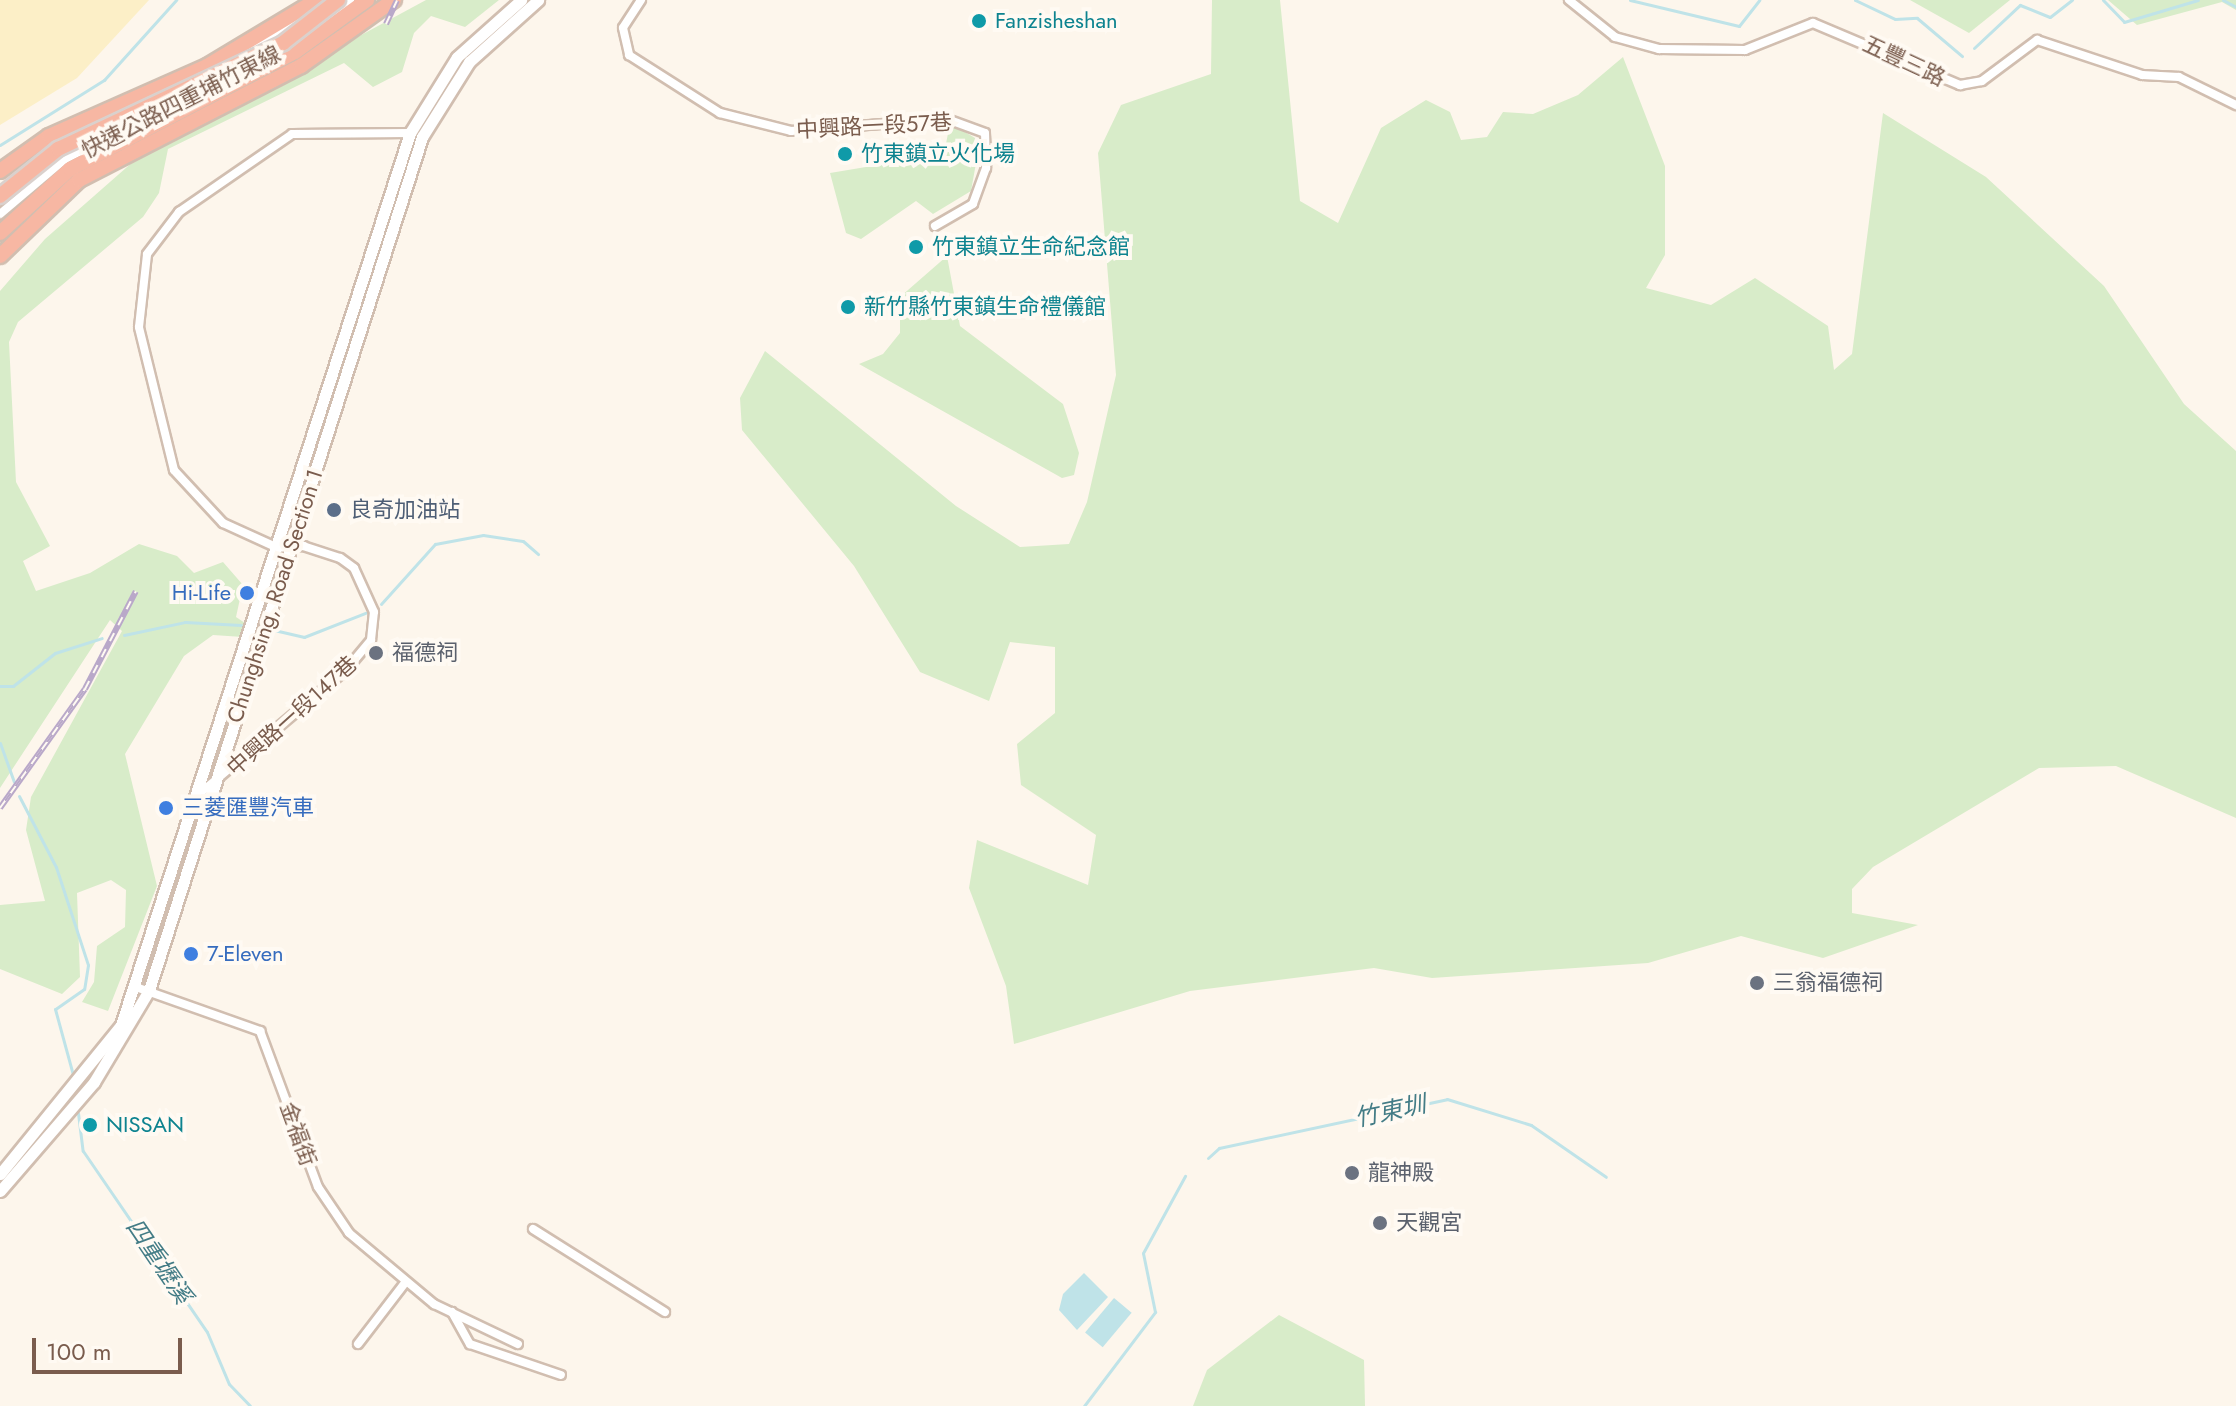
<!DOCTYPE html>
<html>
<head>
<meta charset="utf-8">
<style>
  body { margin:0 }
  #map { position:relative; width:2236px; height:1406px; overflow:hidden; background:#fdf6ec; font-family:Jost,"Noto Sans TC",sans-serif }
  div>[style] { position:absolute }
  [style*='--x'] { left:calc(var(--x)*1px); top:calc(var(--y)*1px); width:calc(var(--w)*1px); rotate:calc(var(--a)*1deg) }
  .green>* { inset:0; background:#d8ecc9 }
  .sand>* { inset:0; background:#fcefc7 }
  .water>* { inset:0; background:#bfe3e8; transform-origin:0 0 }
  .stream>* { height:3px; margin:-1.5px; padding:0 1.5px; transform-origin:1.5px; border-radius:1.5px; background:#bfe3e8 }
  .roads { filter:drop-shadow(2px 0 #d1beb0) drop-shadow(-2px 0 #d1beb0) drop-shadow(0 2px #d1beb0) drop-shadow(0 -2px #d1beb0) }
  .street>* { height:8px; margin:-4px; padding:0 4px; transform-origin:4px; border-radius:4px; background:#fff }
  .secondary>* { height:11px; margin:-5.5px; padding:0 5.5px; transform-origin:5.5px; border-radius:5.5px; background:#fff }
  .highway>* { height:14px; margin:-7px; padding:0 7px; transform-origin:7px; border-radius:7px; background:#f7b7a3 }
  .rail>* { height:6px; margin-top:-3px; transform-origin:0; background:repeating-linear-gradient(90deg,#fffaf3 0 9px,#b9a8c9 0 18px); box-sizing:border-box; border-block:2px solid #b9a8c9 }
  .bridges { filter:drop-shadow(2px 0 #dad1cd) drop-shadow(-2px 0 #dad1cd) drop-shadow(0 2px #dad1cd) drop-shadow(0 -2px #dad1cd) }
  .highway-bridge>* { height:14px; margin:-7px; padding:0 7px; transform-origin:7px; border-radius:7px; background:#f7b7a3 }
  .dots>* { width:22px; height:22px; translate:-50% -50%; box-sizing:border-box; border:4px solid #fffaf3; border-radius:50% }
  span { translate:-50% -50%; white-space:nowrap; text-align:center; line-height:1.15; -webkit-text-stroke:8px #fffaf3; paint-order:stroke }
  .culture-label { font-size:22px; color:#0d838f }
  .left { translate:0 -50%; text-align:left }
  .street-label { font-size:22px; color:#7a5c4d }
  .service-label { font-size:22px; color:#4e5e75 }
  .shop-label { font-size:22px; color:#366cbe }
  .right { translate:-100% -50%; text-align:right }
  .worship-label { font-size:22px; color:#5b616d }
  .water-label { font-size:24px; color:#437c86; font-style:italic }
  .scale { position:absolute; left:32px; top:1338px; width:150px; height:36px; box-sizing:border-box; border:4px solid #7a5c4d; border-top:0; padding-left:10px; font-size:24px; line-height:28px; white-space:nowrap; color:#7a5c4d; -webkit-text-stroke:6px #fffaf3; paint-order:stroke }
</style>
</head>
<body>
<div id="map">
  <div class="green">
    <div style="clip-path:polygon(426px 0,499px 0,465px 27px,431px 16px,414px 33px,402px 72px,373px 87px,344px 63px,168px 149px,159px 193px,143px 217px,18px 322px,9px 342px,16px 482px,50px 546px,23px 561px,36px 591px,90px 573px,139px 544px,177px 556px,194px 573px,223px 562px,243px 585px,236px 617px,248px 625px,243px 637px,213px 635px,184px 656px,125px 754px,157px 886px,108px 1011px,82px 1002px,94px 982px,97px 946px,125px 927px,126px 890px,111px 880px,77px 893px,80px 977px,62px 994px,0 969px,0 905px,45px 901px,26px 830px,31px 797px,122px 631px,110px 620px,0 788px,0 291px,45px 239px,143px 153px)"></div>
    <div style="clip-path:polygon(1212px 0,1280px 0,1300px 201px,1338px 223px,1381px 128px,1426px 100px,1450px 112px,1461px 140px,1487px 137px,1503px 112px,1533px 114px,1578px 95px,1623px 57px,1665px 166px,1665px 255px,1646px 288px,1711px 305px,1755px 278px,1828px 326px,1834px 370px,1852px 354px,1883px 113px,1986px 177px,2104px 286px,2184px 404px,2236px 451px,2236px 818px,2116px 766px,2039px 768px,1873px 867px,1852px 889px,1852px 913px,1918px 925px,1823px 958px,1741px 936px,1648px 963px,1432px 978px,1374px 968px,1190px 991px,1014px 1044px,1006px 986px,969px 888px,977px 840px,1088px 885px,1096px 835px,1021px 785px,1017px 744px,1055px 713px,1055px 647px,1010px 642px,989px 701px,920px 672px,854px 566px,742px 430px,740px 398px,765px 351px,956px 506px,1020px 547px,1069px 544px,1087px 502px,1116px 375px,1098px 153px,1121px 105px,1211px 74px)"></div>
    <div style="clip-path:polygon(1910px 0,2010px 0,1969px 33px)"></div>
    <div style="clip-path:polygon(2108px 0,2236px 0,2236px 10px,2222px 2px,2137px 25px)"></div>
    <div style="clip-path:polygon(950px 123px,980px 141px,971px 191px,933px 214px,916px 201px,861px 239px,846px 233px,830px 173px,944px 154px)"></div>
    <div style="clip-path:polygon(947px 256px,960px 326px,1063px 404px,1079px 453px,1074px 475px,1062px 478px,859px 364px,883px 354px,900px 333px,900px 297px)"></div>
    <div style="clip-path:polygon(1279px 1315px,1364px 1360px,1365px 1406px,1193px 1406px,1207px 1370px)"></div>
  </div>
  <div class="sand">
    <div style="clip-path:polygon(0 0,149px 0,77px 78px,0 125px)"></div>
  </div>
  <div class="water">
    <div style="clip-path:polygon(1084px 1273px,1108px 1297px,1077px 1330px,1059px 1310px,1063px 1294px)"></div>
    <div style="left:1114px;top:1298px;width:23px;height:45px;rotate:40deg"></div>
  </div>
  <div class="stream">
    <div style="--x:1630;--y:0;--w:112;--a:13.4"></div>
    <div style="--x:1739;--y:26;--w:33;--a:-52"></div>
    <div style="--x:1855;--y:0;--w:44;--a:25.4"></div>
    <div style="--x:1895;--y:19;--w:22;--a:-3"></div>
    <div style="--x:1917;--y:18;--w:59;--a:40.2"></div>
    <div style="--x:2103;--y:0;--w:30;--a:46"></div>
    <div style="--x:2124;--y:22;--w:77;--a:-16.6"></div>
    <div style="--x:2223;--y:0;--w:15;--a:28"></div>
    <div style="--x:1974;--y:48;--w:63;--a:-43.1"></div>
    <div style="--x:2020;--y:5;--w:32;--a:22"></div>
    <div style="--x:2050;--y:17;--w:28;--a:-38"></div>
    <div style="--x:0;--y:145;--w:123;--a:-32"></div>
    <div style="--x:104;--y:80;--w:108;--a:-48"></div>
    <div style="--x:381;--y:604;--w:81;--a:-48"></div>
    <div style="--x:435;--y:544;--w:49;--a:-10.6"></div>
    <div style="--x:483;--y:535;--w:40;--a:8.5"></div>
    <div style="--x:523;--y:541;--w:20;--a:41"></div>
    <div style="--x:274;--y:630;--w:31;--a:13"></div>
    <div style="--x:304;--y:637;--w:66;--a:-21.5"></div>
    <div style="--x:124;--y:635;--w:62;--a:-12"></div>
    <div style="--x:185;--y:622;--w:56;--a:3.1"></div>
    <div style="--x:0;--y:686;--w:13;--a:0"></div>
    <div style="--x:13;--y:686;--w:53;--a:-38.2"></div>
    <div style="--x:55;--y:653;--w:49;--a:-17.7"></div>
    <div style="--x:0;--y:743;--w:41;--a:70.3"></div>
    <div style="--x:19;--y:796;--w:80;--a:62.5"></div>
    <div style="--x:56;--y:867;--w:103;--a:71.9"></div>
    <div style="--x:88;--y:965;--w:24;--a:99"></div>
    <div style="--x:84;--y:989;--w:35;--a:145"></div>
    <div style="--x:55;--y:1009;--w:68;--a:74.7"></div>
    <div style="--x:78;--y:1113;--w:38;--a:83"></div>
    <div style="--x:83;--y:1151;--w:219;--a:55.6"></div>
    <div style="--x:207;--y:1332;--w:56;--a:67.1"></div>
    <div style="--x:229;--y:1384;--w:30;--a:46"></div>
    <div style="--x:1208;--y:1158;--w:15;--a:-42"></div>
    <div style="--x:1219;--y:1148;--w:233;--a:-12.1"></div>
    <div style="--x:1447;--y:1099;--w:88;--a:17.2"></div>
    <div style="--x:1531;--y:1125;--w:91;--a:34.7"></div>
    <div style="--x:1084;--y:1406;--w:118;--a:-52.9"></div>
    <div style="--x:1155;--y:1312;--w:60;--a:-101.5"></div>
    <div style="--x:1143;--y:1253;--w:88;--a:-61.4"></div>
  </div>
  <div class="roads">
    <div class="street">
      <div style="--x:641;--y:0;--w:33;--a:123"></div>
      <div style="--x:623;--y:28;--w:28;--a:77"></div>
      <div style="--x:629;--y:55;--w:108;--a:32.5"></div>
      <div style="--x:720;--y:113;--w:73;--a:14.2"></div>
      <div style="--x:791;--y:131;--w:156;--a:-4.4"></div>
      <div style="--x:947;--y:119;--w:40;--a:20.2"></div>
      <div style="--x:985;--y:133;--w:35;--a:88"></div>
      <div style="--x:986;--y:168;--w:38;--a:110"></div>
      <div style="--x:973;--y:204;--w:44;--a:149.9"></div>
      <div style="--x:1569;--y:0;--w:59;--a:38.8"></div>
      <div style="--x:1615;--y:37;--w:46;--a:15.3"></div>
      <div style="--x:1659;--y:49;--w:86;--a:0.7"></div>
      <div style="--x:1745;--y:50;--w:73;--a:-21.7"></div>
      <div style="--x:1813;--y:23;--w:160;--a:22.9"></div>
      <div style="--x:1960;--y:85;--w:22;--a:-10"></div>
      <div style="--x:1982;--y:81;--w:69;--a:-36.7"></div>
      <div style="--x:2037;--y:40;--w:111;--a:18.4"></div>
      <div style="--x:2142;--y:75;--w:37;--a:3"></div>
      <div style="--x:2179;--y:77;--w:64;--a:26.2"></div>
      <div style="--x:290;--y:45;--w:75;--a:-36.9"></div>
      <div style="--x:243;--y:55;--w:100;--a:-33.5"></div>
      <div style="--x:0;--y:214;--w:85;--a:-40.2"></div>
      <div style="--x:65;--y:159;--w:223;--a:-26.7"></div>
      <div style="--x:198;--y:795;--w:194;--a:-40.2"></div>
      <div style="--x:346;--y:670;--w:39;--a:-50"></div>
      <div style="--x:371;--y:640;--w:28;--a:-84"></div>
      <div style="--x:374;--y:612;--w:48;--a:-114.4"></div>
      <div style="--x:354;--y:568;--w:17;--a:-144"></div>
      <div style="--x:340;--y:558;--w:38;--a:-162"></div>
      <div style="--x:304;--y:546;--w:26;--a:176"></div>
      <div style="--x:278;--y:548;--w:60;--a:-155.6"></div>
      <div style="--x:223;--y:523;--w:72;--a:-132.8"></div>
      <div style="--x:174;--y:470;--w:147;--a:-103.8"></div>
      <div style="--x:139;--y:327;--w:73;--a:-83.7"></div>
      <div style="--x:147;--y:254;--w:53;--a:-52.7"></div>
      <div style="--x:179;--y:212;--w:137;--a:-34.6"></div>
      <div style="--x:292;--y:134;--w:118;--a:-0.5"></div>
      <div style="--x:136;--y:987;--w:132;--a:19.5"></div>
      <div style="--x:260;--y:1031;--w:166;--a:69.6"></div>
      <div style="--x:318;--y:1187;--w:55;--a:56"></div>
      <div style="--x:349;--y:1233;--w:111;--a:39.9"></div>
      <div style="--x:434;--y:1304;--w:93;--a:25.5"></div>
      <div style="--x:533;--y:1229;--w:156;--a:32.2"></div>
      <div style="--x:452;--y:1312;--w:37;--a:61"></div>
      <div style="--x:470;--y:1344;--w:96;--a:18.8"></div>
      <div style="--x:358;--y:1344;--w:76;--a:-52.5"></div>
    </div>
    <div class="secondary">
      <div style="--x:0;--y:1174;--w:192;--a:-50.9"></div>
      <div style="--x:121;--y:1025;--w:938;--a:-72.05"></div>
      <div style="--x:410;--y:133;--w:89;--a:-58.3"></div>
      <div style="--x:457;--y:57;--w:86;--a:-41.7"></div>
      <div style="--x:0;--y:1191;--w:144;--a:-49.2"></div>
      <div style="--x:94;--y:1082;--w:107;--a:-59.1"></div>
      <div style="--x:149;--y:990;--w:896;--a:-72.25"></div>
      <div style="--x:422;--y:137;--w:89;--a:-57.9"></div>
      <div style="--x:469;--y:62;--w:93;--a:-41.9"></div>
    </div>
    <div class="highway">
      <div style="--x:0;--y:171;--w:60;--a:-35.5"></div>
      <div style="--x:49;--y:136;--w:173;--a:-23.9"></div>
      <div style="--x:207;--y:66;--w:128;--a:-31"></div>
      <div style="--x:0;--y:233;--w:95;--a:-42.4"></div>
      <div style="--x:70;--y:169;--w:254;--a:-27.5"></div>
      <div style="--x:295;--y:52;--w:89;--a:-35.8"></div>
      <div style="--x:0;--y:256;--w:110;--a:-43.9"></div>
      <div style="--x:79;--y:180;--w:250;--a:-27.2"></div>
      <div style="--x:301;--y:66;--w:114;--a:-35.4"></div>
    </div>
  </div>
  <div class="rail">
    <div style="--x:386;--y:24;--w:26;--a:-65"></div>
    <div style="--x:0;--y:808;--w:146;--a:-54.5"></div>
    <div style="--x:85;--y:689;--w:110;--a:-62.5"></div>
  </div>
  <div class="bridges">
    <div class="highway-bridge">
      <div style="--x:0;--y:196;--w:75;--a:-39"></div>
      <div style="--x:58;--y:149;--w:249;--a:-25.2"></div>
      <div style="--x:283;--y:43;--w:70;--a:-38"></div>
    </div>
  </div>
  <div class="dots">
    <div style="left:979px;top:21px;background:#0f9aa8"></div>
    <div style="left:845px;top:154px;background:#0f9aa8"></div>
    <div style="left:916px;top:247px;background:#0f9aa8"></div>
    <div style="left:848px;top:307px;background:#0f9aa8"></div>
    <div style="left:334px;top:510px;background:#5c6f8a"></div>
    <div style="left:247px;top:593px;background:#3f7fe0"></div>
    <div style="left:376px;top:653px;background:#6b7280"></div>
    <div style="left:166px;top:808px;background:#3f7fe0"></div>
    <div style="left:191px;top:954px;background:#3f7fe0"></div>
    <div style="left:1757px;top:983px;background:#6b7280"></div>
    <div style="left:90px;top:1125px;background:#0f9aa8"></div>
    <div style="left:1352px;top:1173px;background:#6b7280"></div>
    <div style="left:1380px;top:1223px;background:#6b7280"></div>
  </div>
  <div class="culture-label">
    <span class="left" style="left:995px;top:21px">Fanzisheshan</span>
    <span class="left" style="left:861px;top:154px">竹東鎮立火化場</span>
    <span class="left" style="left:932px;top:247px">竹東鎮立生命紀念館</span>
    <span class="left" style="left:864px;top:307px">新竹縣竹東鎮生命禮儀館</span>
    <span class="left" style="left:106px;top:1125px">NISSAN</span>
  </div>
  <div class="street-label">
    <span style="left:1904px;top:61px;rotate:25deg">五豐三路</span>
    <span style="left:181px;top:102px;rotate:-27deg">快速公路四重埔竹東線</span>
    <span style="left:874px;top:126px;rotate:-3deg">中興路一段57巷</span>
    <span style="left:275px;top:596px;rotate:-72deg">Chunghsing, Road Section 1</span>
    <span style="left:292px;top:716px;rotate:-42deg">中興路一段147巷</span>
    <span style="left:298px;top:1134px;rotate:70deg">金福街</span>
  </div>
  <div class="service-label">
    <span class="left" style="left:350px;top:510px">良奇加油站</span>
  </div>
  <div class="shop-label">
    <span class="right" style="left:231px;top:593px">Hi-Life</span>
    <span class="left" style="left:182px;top:808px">三菱匯豐汽車</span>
    <span class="left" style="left:207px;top:954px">7-Eleven</span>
  </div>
  <div class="worship-label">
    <span class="left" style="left:392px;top:653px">福德祠</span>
    <span class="left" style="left:1773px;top:983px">三翁福德祠</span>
    <span class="left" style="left:1368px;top:1173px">龍神殿</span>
    <span class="left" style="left:1396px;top:1223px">天觀宮</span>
  </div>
  <div class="water-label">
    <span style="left:1390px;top:1111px;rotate:-12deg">竹東圳</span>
    <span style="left:159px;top:1261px;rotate:56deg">四重壢溪</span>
  </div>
  <div class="scale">100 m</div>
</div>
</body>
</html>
